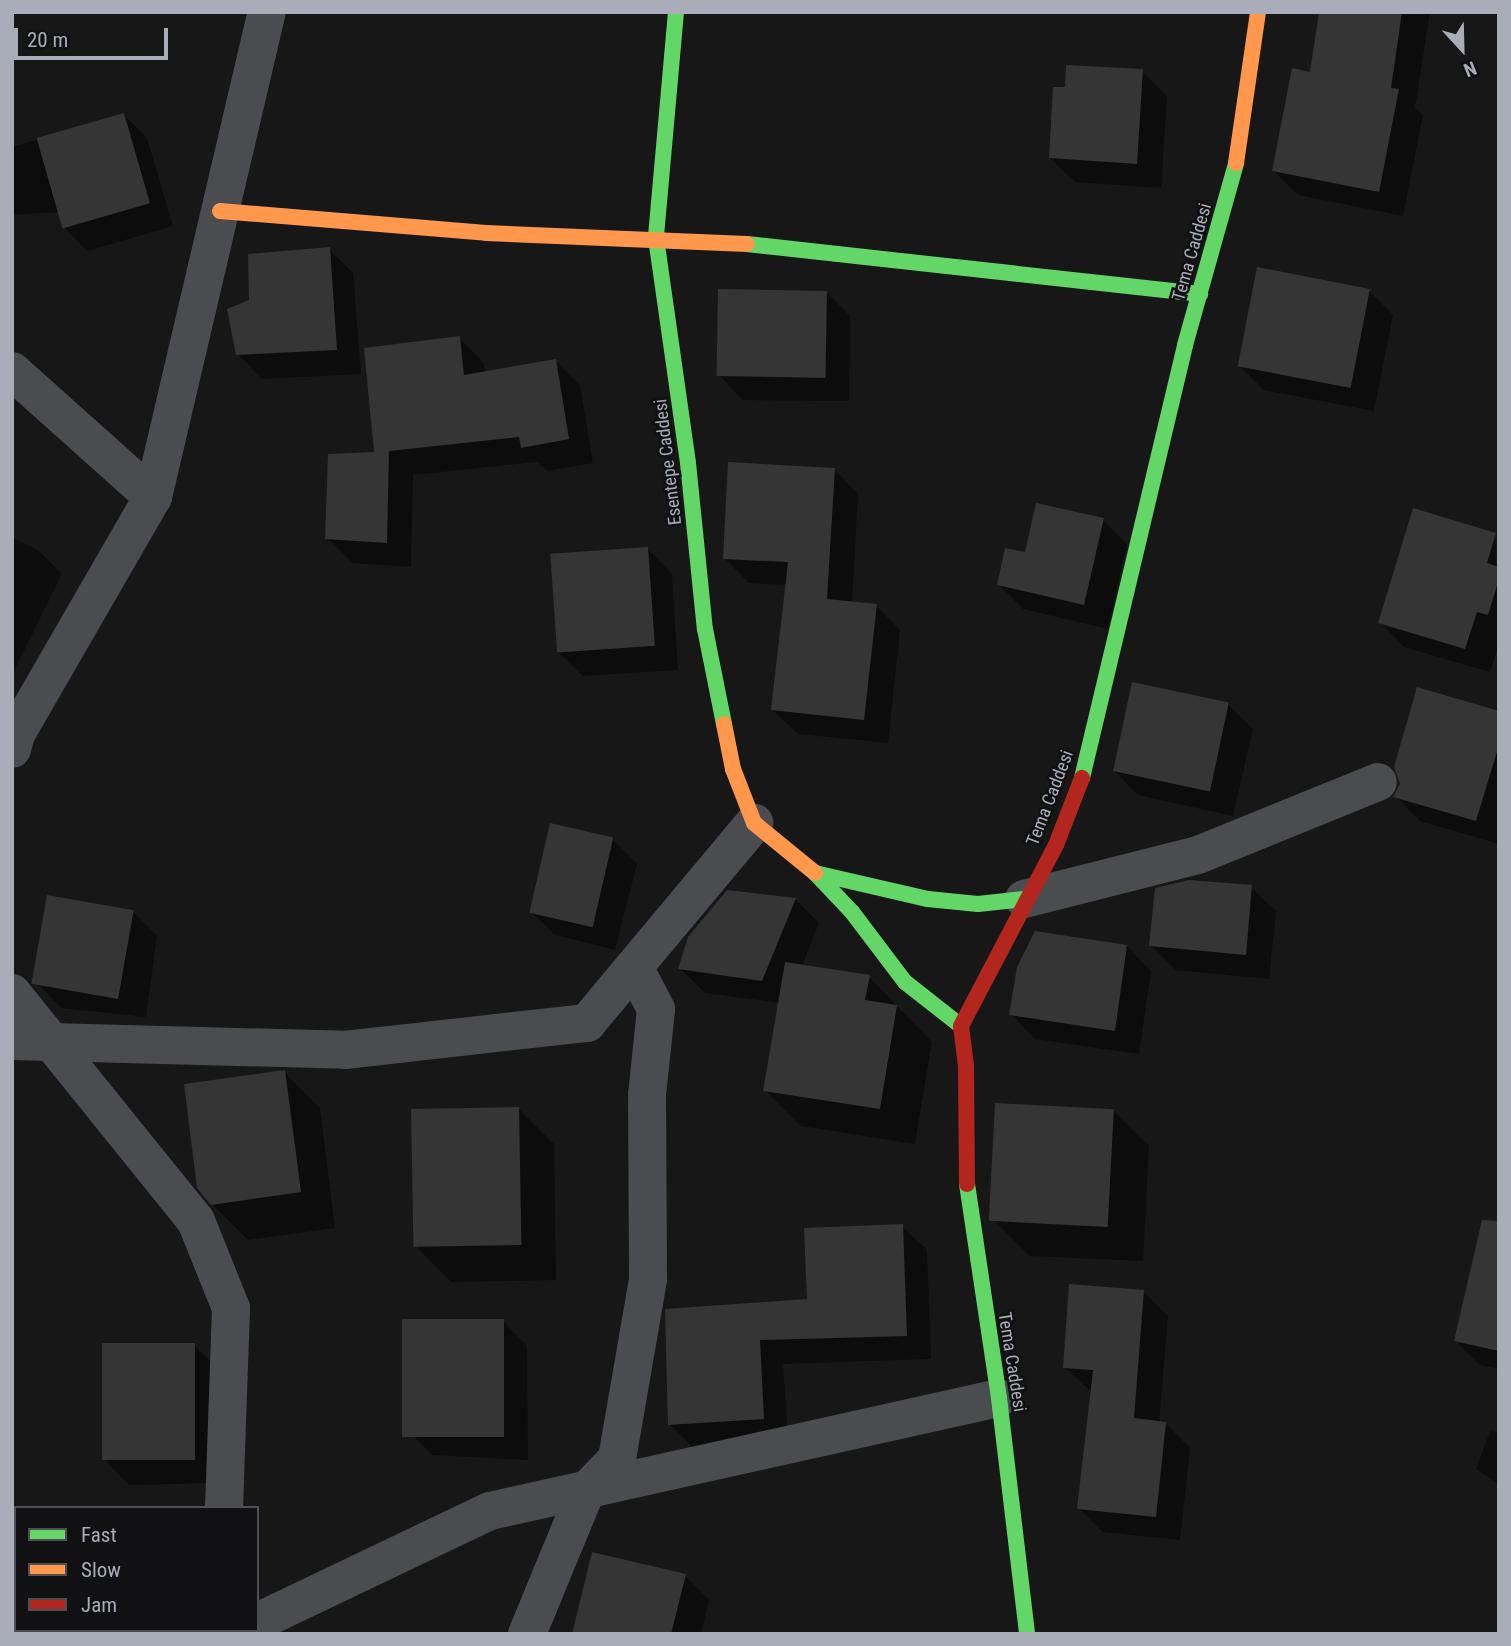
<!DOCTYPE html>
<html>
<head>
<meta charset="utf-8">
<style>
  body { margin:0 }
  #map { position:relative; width:1511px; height:1646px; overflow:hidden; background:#171717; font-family:"Roboto Condensed",sans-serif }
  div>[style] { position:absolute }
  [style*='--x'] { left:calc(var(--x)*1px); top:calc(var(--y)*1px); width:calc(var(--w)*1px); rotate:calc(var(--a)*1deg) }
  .shadow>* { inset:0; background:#0007 }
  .building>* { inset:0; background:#353536; transform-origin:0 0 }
  .street>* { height:38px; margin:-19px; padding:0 19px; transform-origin:19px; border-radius:19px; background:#4b4c50 }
  .fast>* { height:16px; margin:-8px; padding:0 8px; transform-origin:8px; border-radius:8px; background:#63d668 }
  .slow>* { height:16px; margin:-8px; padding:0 8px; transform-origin:8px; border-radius:8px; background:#ff974d }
  .jam>* { height:16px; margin:-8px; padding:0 8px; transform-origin:8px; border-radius:8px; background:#b3261e }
  span { translate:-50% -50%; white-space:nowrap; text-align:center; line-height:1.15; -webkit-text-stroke:5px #111113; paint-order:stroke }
  .street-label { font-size:18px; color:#a8adb8 }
  .frame { position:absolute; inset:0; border:14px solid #a8adb8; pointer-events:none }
  .legend { position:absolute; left:14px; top:1506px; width:245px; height:126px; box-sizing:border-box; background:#111113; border:2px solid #4d4f55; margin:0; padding:9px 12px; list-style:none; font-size:21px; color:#a8adb8 }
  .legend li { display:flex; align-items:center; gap:14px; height:35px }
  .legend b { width:35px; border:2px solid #4d4f55 }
  .north { position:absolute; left:1427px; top:14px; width:70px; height:70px; -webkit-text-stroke:5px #111113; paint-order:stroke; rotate:158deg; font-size:19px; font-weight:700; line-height:28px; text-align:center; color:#a8adb8 }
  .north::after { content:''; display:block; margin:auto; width:24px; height:32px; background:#a8adb8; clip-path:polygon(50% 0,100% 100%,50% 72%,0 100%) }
  .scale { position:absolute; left:14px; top:28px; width:154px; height:32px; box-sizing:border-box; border:4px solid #a8adb8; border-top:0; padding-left:9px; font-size:21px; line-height:24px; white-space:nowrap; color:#a8adb8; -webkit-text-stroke:5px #111113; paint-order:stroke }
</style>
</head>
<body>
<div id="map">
  <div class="shadow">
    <div style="clip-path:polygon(1321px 12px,1430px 12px,1415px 108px,1423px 115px,1403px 216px,1298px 195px,1274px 171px,1312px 74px)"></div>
    <div style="clip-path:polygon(1142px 71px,1167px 96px,1161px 188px,1075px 182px,1050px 158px,1066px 89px)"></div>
    <div style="clip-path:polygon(124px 115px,147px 138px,173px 226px,87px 251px,64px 227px,59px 212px,12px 215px,12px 147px)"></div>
    <div style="clip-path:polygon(329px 249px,353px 273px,361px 374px,262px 379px,238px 354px,251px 301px)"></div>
    <div style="clip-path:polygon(1369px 291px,1393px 315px,1374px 411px,1264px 390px,1240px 366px)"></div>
    <div style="clip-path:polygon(826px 292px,850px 316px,849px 401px,743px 400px,719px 375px)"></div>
    <div style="clip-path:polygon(459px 338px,484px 363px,485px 373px,556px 361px,580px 385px,593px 463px,547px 471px,537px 462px,413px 475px,411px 567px,352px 563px,327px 538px,376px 453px)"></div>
    <div style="clip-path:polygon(834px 469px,858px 494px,852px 603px,876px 606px,900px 630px,888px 743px,798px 734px,773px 710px,787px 585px,749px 583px,724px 558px)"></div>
    <div style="clip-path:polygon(1103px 520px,1127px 544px,1108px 629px,1023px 609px,999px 585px,1026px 554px)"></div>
    <div style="clip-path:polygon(1495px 535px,1499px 644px,1490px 672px,1404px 647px,1380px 622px)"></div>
    <div style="clip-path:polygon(12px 537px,38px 550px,62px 574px,12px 675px)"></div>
    <div style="clip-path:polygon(648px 549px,672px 574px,678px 670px,583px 676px,558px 652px)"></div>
    <div style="clip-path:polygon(1228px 705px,1253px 729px,1233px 816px,1138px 795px,1114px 770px)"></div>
    <div style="clip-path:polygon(1499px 713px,1499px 844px,1420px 821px,1396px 797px,1402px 784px)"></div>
    <div style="clip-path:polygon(612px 839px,637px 864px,615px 950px,555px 935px,530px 911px)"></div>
    <div style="clip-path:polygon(1251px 887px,1276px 911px,1269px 979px,1175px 970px,1151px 946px)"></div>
    <div style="clip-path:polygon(795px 899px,819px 923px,802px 966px,869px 977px,932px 1042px,915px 1144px,801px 1126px,765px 1090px,780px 1003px,705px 993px,680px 968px)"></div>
    <div style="clip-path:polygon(133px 912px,157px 936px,146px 1017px,61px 1008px,37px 983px)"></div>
    <div style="clip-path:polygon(1127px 946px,1151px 971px,1139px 1054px,1035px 1039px,1011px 1014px)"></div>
    <div style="clip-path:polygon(284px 1072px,320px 1108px,335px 1228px,248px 1240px,212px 1204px)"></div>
    <div style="clip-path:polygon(519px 1109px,554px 1144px,556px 1280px,451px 1282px,416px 1246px)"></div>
    <div style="clip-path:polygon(1113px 1110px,1149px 1146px,1143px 1261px,1029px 1256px,994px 1220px)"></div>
    <div style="clip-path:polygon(902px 1226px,927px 1250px,931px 1359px,783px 1364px,788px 1443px,694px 1449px,670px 1424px,667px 1310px,809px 1301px)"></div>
    <div style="clip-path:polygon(1499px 1267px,1499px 1369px,1480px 1365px,1456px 1341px)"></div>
    <div style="clip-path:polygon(1143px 1291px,1168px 1316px,1159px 1423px,1165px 1423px,1190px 1448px,1180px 1540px,1103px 1532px,1079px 1508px,1092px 1392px,1064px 1367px)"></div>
    <div style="clip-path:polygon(503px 1321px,527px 1346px,528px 1460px,433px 1455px,408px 1431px)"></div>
    <div style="clip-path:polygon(194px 1345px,218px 1369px,219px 1483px,129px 1485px,105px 1460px)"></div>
    <div style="clip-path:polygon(1490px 1431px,1499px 1433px,1499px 1484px,1476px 1469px)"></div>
    <div style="clip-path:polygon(685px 1576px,709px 1600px,701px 1634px,573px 1634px)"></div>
  </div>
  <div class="building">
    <div style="clip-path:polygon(1319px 12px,1402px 12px,1391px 88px,1399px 89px,1379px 192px,1272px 171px,1292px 68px,1310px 72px)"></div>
    <div style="clip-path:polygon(1066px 65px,1143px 69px,1137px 164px,1049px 158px,1053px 87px,1065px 87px)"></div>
    <div style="left:124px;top:113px;width:94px;height:91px;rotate:74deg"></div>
    <div style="clip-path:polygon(330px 247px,337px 350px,236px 355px,227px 309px,249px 300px,248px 254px)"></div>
    <div style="left:1257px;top:267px;width:115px;height:101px;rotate:11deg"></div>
    <div style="left:718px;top:289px;width:109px;height:87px;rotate:1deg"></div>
    <div style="clip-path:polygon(460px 336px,464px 375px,556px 359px,569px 439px,521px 448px,519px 437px,389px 451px,387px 543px,325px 539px,328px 454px,374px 452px,364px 348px)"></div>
    <div style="clip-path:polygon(728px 462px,835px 468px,827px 599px,877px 604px,864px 720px,771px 710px,788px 562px,723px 559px)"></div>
    <div style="clip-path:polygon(1036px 503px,1104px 518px,1084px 605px,997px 585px,1005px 548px,1025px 552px)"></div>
    <div style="clip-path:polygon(1413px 508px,1496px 533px,1487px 563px,1499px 567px,1499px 579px,1488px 615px,1477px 612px,1465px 649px,1378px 623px)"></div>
    <div style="left:648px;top:547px;width:99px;height:98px;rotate:86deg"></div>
    <div style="left:1132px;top:682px;width:99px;height:91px;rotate:12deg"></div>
    <div style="clip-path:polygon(1417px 687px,1499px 711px,1499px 745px,1476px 821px,1393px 797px,1400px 784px,1394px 767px)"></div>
    <div style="left:550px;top:823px;width:65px;height:92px;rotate:13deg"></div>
    <div style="clip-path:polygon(1189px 880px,1252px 885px,1246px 955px,1149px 946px,1155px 888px)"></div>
    <div style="clip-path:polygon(727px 890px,796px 898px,762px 981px,678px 969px,688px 937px)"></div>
    <div style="left:47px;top:895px;width:88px;height:90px;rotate:10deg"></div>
    <div style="clip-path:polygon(1035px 931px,1127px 945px,1115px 1031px,1009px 1015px,1017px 967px)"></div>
    <div style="clip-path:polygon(785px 962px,870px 975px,865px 1000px,897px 1005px,880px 1109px,763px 1091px)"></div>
    <div style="clip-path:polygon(285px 1070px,301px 1192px,211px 1205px,197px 1188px,184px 1084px)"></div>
    <div style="left:995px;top:1103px;width:119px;height:118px;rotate:3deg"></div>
    <div style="left:519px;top:1107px;width:138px;height:108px;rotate:89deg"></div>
    <div style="clip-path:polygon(1482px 1220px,1499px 1221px,1499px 1351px,1454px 1341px)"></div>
    <div style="clip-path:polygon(903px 1224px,907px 1336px,760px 1340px,764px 1419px,668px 1425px,665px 1309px,807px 1299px,804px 1228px)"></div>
    <div style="clip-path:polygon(1069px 1284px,1144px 1290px,1134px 1418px,1166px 1422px,1156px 1517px,1077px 1509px,1093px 1370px,1063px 1368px)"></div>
    <div style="left:504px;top:1319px;width:118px;height:102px;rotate:90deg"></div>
    <div style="left:195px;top:1343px;width:117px;height:93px;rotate:90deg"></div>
    <div style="clip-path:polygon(592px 1552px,686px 1574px,671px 1634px,572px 1634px)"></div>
  </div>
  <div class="street">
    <div style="--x:12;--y:371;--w:189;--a:41.8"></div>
    <div style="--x:12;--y:749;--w:16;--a:-75"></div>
    <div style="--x:16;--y:734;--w:274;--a:-60"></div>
    <div style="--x:153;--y:497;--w:498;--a:-76.8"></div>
    <div style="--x:1024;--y:899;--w:179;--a:-14.2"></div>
    <div style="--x:1198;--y:855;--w:194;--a:-22.1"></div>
    <div style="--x:12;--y:993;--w:293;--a:51.1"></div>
    <div style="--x:196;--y:1221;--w:94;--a:68.1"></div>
    <div style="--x:231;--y:1308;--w:200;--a:92"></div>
    <div style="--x:12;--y:1041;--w:333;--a:1.5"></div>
    <div style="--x:345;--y:1050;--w:244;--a:-6.4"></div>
    <div style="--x:587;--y:1023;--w:261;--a:-50.1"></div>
    <div style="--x:257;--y:1622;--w:258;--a:-25.5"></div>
    <div style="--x:490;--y:1511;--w:521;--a:-12.52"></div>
    <div style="--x:220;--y:1634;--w:4;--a:-90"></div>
    <div style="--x:527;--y:1634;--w:155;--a:-67.6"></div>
    <div style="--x:586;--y:1491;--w:45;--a:-45.9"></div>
    <div style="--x:617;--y:1459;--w:183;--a:-80.2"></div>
    <div style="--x:648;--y:1279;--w:184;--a:-90.3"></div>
    <div style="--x:647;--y:1095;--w:86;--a:-84"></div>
    <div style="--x:656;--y:1009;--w:47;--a:-117.6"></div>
  </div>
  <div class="fast">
    <div style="--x:676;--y:12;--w:227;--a:95.1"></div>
    <div style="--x:656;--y:238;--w:227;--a:81.9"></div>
    <div style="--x:688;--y:463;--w:167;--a:84.2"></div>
    <div style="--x:705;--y:629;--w:97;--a:78.7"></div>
    <div style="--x:747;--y:244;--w:456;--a:6.3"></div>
    <div style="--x:1082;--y:778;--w:445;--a:-76.6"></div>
    <div style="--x:1185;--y:345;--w:189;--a:-74.3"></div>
    <div style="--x:961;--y:1026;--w:71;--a:-141.8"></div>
    <div style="--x:905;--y:982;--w:88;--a:-127.1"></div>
    <div style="--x:852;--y:912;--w:54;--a:-133.5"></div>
    <div style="--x:815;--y:873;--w:116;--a:13"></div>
    <div style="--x:928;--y:899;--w:50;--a:5.7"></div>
    <div style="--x:978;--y:904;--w:46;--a:-6.2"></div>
    <div style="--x:967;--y:1184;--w:216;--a:81.5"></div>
    <div style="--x:999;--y:1398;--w:238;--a:83.2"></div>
  </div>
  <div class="slow">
    <div style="--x:1236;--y:163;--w:153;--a:-81.7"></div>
    <div style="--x:220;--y:211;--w:267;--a:4.7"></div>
    <div style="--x:486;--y:233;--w:261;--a:2.4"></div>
    <div style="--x:724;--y:724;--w:46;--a:78.7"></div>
    <div style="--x:733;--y:769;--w:58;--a:68.7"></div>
    <div style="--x:754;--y:823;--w:79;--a:39.3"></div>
  </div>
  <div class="jam">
    <div style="--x:967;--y:1184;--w:118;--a:-90.5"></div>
    <div style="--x:966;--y:1066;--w:40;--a:-97.1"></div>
    <div style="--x:961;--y:1026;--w:204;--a:-62.3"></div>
    <div style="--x:1056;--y:845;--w:72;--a:-68.8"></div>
  </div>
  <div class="street-label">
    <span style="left:1192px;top:252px;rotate:-74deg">Tema Caddesi</span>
    <span style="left:668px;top:462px;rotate:-97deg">Esentepe Caddesi</span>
    <span style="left:1050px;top:798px;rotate:-69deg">Tema Caddesi</span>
    <span style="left:1012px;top:1362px;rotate:81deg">Tema Caddesi</span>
  </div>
  <div class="frame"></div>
  <ul class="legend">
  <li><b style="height:9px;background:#63d668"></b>Fast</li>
  <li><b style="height:9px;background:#ff974d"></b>Slow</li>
  <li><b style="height:9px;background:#b3261e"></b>Jam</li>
  </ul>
  <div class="north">N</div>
  <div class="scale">20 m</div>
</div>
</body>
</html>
